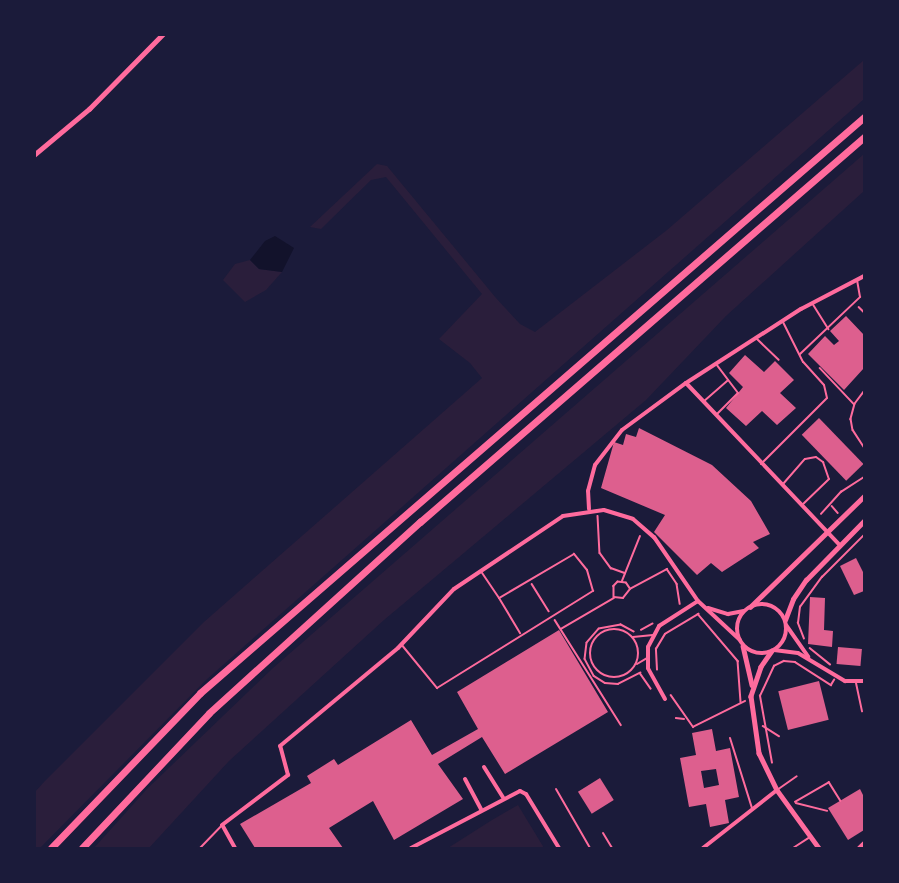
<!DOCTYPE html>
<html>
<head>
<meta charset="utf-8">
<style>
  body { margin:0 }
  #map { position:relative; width:899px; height:883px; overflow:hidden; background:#1b1b3a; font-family:Karla,sans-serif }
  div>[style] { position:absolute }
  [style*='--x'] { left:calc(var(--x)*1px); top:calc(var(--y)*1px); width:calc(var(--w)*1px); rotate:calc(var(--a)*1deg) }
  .green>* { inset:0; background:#2a1e3b }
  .water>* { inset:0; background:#12122b }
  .building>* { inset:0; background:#dd5f8e; transform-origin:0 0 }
  .path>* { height:1.5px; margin:-0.75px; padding:0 0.75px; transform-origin:0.75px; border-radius:0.75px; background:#ff6b9d }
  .service>* { height:2px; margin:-1px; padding:0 1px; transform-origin:1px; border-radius:1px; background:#ff6b9d }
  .service>.ring { margin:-1px; padding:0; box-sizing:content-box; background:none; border:2px solid #ff6b9d; border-radius:50% }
  .minor>* { height:4px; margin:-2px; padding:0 2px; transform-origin:2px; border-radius:2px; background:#ff6b9d }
  .tertiary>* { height:4.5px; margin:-2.25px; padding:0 2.25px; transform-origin:2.25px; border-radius:2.25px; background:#ff6b9d }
  .tertiary>.ring { margin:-2.25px; padding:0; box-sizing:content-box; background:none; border:4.5px solid #ff6b9d; border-radius:50% }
  .trunk>* { height:7px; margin:-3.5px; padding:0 3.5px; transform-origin:3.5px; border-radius:3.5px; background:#ff6b9d }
  span { translate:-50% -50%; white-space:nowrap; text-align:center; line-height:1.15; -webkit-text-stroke:5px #1b1b3a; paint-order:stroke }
  .frame { position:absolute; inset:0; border:36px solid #1b1b3a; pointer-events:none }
</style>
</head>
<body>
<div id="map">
  <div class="green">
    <div style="clip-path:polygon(864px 60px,864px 99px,206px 680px,40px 848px,35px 848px,35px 792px,44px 782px,204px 622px,482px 378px,470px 363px,439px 339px,482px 294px,386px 177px,371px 180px,321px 229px,310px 227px,377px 164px,387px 166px,496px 298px,520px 324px,535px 332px,667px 230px)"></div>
    <div style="clip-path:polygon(864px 154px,864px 191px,726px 316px,646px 400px,384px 620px,229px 761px,149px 848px,94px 848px,147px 789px,273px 668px)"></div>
    <div style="clip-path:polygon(250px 260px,259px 269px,282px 272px,266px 290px,245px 302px,223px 280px,235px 264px)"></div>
    <div style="clip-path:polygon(518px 805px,544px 848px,448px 848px,492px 820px)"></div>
  </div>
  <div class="water">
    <div style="clip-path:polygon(275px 236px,294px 248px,282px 272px,259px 269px,250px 260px,265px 241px)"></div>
  </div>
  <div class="building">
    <div style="clip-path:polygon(846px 316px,864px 335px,864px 368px,844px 390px,808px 354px,825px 336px,834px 345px,839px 341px,830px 331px)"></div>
    <div style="clip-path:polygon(745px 355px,764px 372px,775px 361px,794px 380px,780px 393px,796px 408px,777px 425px,762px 411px,746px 426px,726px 408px,743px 387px,729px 373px)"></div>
    <div style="left:819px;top:418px;width:64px;height:24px;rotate:46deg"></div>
    <div style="clip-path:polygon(639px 428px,712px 465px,751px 501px,770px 534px,753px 542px,759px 548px,722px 572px,711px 563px,697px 575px,654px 532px,665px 515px,601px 488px,614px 442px,623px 445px,626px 434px,636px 437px)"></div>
    <div style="clip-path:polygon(856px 558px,864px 574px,864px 591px,854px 595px,840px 566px)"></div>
    <div style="clip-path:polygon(810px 597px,825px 598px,824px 630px,833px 631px,832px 647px,808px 644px)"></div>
    <div style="clip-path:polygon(559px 630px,608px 712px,505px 774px,482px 737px,438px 764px,463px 799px,394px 840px,373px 801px,329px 828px,343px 848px,255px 848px,240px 824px,311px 783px,307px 776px,334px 759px,338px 765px,411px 720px,432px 755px,478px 729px,457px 692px)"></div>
    <div style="left:838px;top:647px;width:24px;height:17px;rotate:5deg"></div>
    <div style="left:819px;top:681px;width:40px;height:42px;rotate:76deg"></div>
    <div style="clip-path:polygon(evenodd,712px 729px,716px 751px,730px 748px,739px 797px,725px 800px,729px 823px,710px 827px,706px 804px,689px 807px,680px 758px,696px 755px,692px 733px,712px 729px,716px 769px,719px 785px,704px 788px,701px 771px,716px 769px)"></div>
    <div style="left:600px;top:778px;width:26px;height:26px;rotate:58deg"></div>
    <div style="clip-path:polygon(860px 789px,864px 797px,864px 830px,848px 840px,828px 808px)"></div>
  </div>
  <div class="path">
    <div style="--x:859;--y:307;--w:7;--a:45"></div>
    <div style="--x:820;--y:368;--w:50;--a:46.6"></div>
    <div style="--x:864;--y:392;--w:15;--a:127"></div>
    <div style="--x:855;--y:404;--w:16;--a:105"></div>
    <div style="--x:851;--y:419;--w:11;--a:80"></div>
    <div style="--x:853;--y:430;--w:20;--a:57"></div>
    <div style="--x:832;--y:506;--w:9;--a:49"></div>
    <div style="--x:821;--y:514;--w:30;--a:-48"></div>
    <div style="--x:841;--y:492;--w:27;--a:-33"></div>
    <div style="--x:598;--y:516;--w:37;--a:87"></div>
    <div style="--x:600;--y:553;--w:19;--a:54"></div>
    <div style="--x:611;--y:568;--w:15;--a:20"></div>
    <div style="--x:667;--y:569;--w:18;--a:56"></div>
    <div style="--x:677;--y:584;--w:20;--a:81"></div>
    <div style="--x:622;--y:581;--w:48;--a:-68.2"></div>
    <div style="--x:532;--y:584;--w:32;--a:58"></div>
    <div style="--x:630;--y:589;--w:7;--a:-124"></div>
    <div style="--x:626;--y:583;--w:8;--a:-173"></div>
    <div style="--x:618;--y:582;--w:6;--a:135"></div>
    <div style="--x:614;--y:586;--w:11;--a:90"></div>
    <div style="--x:614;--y:597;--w:9;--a:6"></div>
    <div style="--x:623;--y:598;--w:11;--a:-52"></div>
    <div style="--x:630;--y:589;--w:42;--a:-28.4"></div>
    <div style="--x:555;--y:620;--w:124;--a:57.8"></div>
    <div style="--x:561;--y:629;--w:61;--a:-30.3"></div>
    <div style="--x:641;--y:630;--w:13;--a:-29"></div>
    <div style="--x:634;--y:632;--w:15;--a:-152"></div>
    <div style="--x:621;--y:625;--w:22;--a:170"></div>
    <div style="--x:599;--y:629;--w:18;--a:131"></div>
    <div style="--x:587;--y:643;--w:16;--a:97"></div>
    <div style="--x:585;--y:659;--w:19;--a:62"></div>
    <div style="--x:594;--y:676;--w:13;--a:32"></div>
    <div style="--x:605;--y:683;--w:13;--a:4"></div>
    <div style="--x:618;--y:684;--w:25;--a:-27"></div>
    <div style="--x:640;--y:673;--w:19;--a:55"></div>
    <div style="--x:804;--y:639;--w:17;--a:-111"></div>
    <div style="--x:798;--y:623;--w:16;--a:-83"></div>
    <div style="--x:800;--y:607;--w:37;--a:-54"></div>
    <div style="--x:822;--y:577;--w:59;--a:-45"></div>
    <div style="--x:810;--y:648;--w:26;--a:39"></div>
    <div style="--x:657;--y:670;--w:21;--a:-93"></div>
    <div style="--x:656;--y:649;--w:17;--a:-59"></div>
    <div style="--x:665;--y:634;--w:39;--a:-31"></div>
    <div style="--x:698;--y:614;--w:62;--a:49.6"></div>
    <div style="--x:738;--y:661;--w:41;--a:85.8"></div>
    <div style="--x:671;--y:695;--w:39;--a:55"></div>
    <div style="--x:693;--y:727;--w:58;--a:-26.6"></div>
    <div style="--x:676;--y:718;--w:8;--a:7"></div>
    <div style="--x:763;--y:726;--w:19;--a:32"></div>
    <div style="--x:772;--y:763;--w:68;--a:-100.2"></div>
    <div style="--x:760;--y:696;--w:33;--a:-65"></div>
    <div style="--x:774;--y:666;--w:11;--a:-27"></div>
    <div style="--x:784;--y:661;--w:11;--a:5"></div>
    <div style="--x:795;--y:662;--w:43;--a:32.6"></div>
    <div style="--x:831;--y:685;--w:6;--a:-59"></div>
    <div style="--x:795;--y:802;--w:39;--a:-30"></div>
    <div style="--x:829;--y:782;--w:22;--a:58"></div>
    <div style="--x:796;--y:803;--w:32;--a:14"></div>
  </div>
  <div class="service">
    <div style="--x:812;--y:303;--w:31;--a:58"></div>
    <div style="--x:757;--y:339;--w:30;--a:44"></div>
    <div style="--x:800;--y:354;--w:83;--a:-43.5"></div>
    <div style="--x:860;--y:297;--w:17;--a:-100"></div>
    <div style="--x:703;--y:402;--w:33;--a:-41"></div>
    <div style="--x:716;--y:415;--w:31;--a:-45"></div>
    <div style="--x:738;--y:393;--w:35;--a:-127"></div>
    <div style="--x:761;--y:464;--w:93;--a:-45"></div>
    <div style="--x:827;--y:398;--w:13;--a:-103"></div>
    <div style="--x:824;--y:385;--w:31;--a:-132"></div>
    <div style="--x:803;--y:362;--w:45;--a:-116.6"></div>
    <div style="--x:783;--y:484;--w:33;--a:-49"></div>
    <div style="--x:805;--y:459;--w:11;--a:-10"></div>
    <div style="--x:816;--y:457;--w:9;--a:36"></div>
    <div style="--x:823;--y:462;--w:18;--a:71"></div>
    <div style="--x:829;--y:479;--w:36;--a:136"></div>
    <div style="--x:499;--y:598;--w:41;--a:59"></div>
    <div class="ring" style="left:590px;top:629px;width:46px;height:46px"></div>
    <div style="--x:633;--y:637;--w:20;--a:-6"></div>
    <div style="--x:401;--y:644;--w:57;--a:50.7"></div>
    <div style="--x:437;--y:688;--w:184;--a:-31.9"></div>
    <div style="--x:593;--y:591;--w:22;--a:-106"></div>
    <div style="--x:587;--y:570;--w:21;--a:-129"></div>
    <div style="--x:574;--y:554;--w:87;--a:149.6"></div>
    <div style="--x:499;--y:598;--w:32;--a:-124"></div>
    <div style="--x:637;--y:664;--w:12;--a:-31"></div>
    <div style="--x:856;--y:683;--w:29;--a:78"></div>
    <div style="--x:730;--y:738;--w:73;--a:72.6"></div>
    <div style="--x:556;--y:789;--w:68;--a:60"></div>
    <div style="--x:777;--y:790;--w:24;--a:-35"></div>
    <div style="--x:603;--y:833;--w:17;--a:59"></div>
    <div style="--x:200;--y:848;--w:32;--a:-46"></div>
    <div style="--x:793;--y:848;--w:20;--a:-33"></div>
  </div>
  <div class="minor">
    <div style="--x:686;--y:383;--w:222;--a:46.5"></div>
    <div style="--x:589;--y:509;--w:18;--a:-93"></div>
    <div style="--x:588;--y:491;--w:27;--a:-75"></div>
    <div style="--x:595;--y:465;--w:44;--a:-52.4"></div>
    <div style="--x:622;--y:430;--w:79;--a:-36.3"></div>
    <div style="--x:686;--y:383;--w:137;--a:-32.8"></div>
    <div style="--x:801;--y:309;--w:71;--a:-27.6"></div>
    <div style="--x:708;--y:608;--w:21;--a:17"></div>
    <div style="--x:728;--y:614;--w:16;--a:-11"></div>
    <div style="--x:786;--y:625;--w:39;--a:55"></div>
    <div style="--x:774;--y:650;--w:24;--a:7"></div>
    <div style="--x:798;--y:653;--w:55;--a:30.8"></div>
    <div style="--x:845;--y:681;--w:19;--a:0"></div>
    <div style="--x:665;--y:699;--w:35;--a:-119"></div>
    <div style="--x:648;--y:668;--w:21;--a:-90"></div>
    <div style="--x:648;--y:647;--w:24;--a:-62"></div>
    <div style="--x:659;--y:626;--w:46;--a:-32.7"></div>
    <div style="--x:484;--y:767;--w:36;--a:58"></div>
    <div style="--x:465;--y:779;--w:34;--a:62"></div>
    <div style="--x:235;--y:848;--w:26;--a:-119"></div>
    <div style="--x:222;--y:825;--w:83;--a:-37.1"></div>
    <div style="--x:288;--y:775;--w:30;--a:-105"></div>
    <div style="--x:280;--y:746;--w:153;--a:-39.7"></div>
    <div style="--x:398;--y:648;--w:81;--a:-46.5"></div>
    <div style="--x:454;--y:589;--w:131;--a:-33.8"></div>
    <div style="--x:563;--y:516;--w:41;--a:-8.3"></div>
    <div style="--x:604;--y:510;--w:30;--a:17"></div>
    <div style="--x:633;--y:519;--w:28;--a:41"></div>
    <div style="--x:654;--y:537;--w:78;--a:55.5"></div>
    <div style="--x:698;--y:601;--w:57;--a:42.9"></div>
    <div style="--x:411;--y:848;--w:123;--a:-27.6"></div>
    <div style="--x:520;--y:791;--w:7;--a:27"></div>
    <div style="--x:526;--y:794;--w:63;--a:58.6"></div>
    <div style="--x:703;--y:848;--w:94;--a:-38.1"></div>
    <div style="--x:859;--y:848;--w:7;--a:-45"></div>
  </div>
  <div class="tertiary">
    <div style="--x:34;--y:155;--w:72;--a:-39.9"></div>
    <div style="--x:89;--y:109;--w:105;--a:-45.4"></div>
    <div class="ring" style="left:737px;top:604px;width:45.5px;height:45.5px"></div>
    <div style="--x:750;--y:607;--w:159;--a:-44.2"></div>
    <div style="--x:785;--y:620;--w:22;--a:-69"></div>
    <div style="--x:793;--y:599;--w:23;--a:-56"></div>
    <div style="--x:806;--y:580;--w:83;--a:-45.5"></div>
    <div style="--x:743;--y:646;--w:40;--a:77"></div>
    <div style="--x:772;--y:651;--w:19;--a:125"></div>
    <div style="--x:761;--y:667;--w:31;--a:109"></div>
    <div style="--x:751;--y:696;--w:58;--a:82"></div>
    <div style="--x:759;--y:753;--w:41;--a:64.1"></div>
    <div style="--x:777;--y:790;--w:72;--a:54.1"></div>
  </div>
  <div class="trunk">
    <div style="--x:51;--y:848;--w:215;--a:-46.1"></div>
    <div style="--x:200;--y:693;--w:879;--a:-40.94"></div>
    <div style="--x:82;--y:848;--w:185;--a:-46.7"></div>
    <div style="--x:209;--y:713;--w:285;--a:-42.2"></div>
    <div style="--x:420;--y:522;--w:588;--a:-40.93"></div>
  </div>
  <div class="frame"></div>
</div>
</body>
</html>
